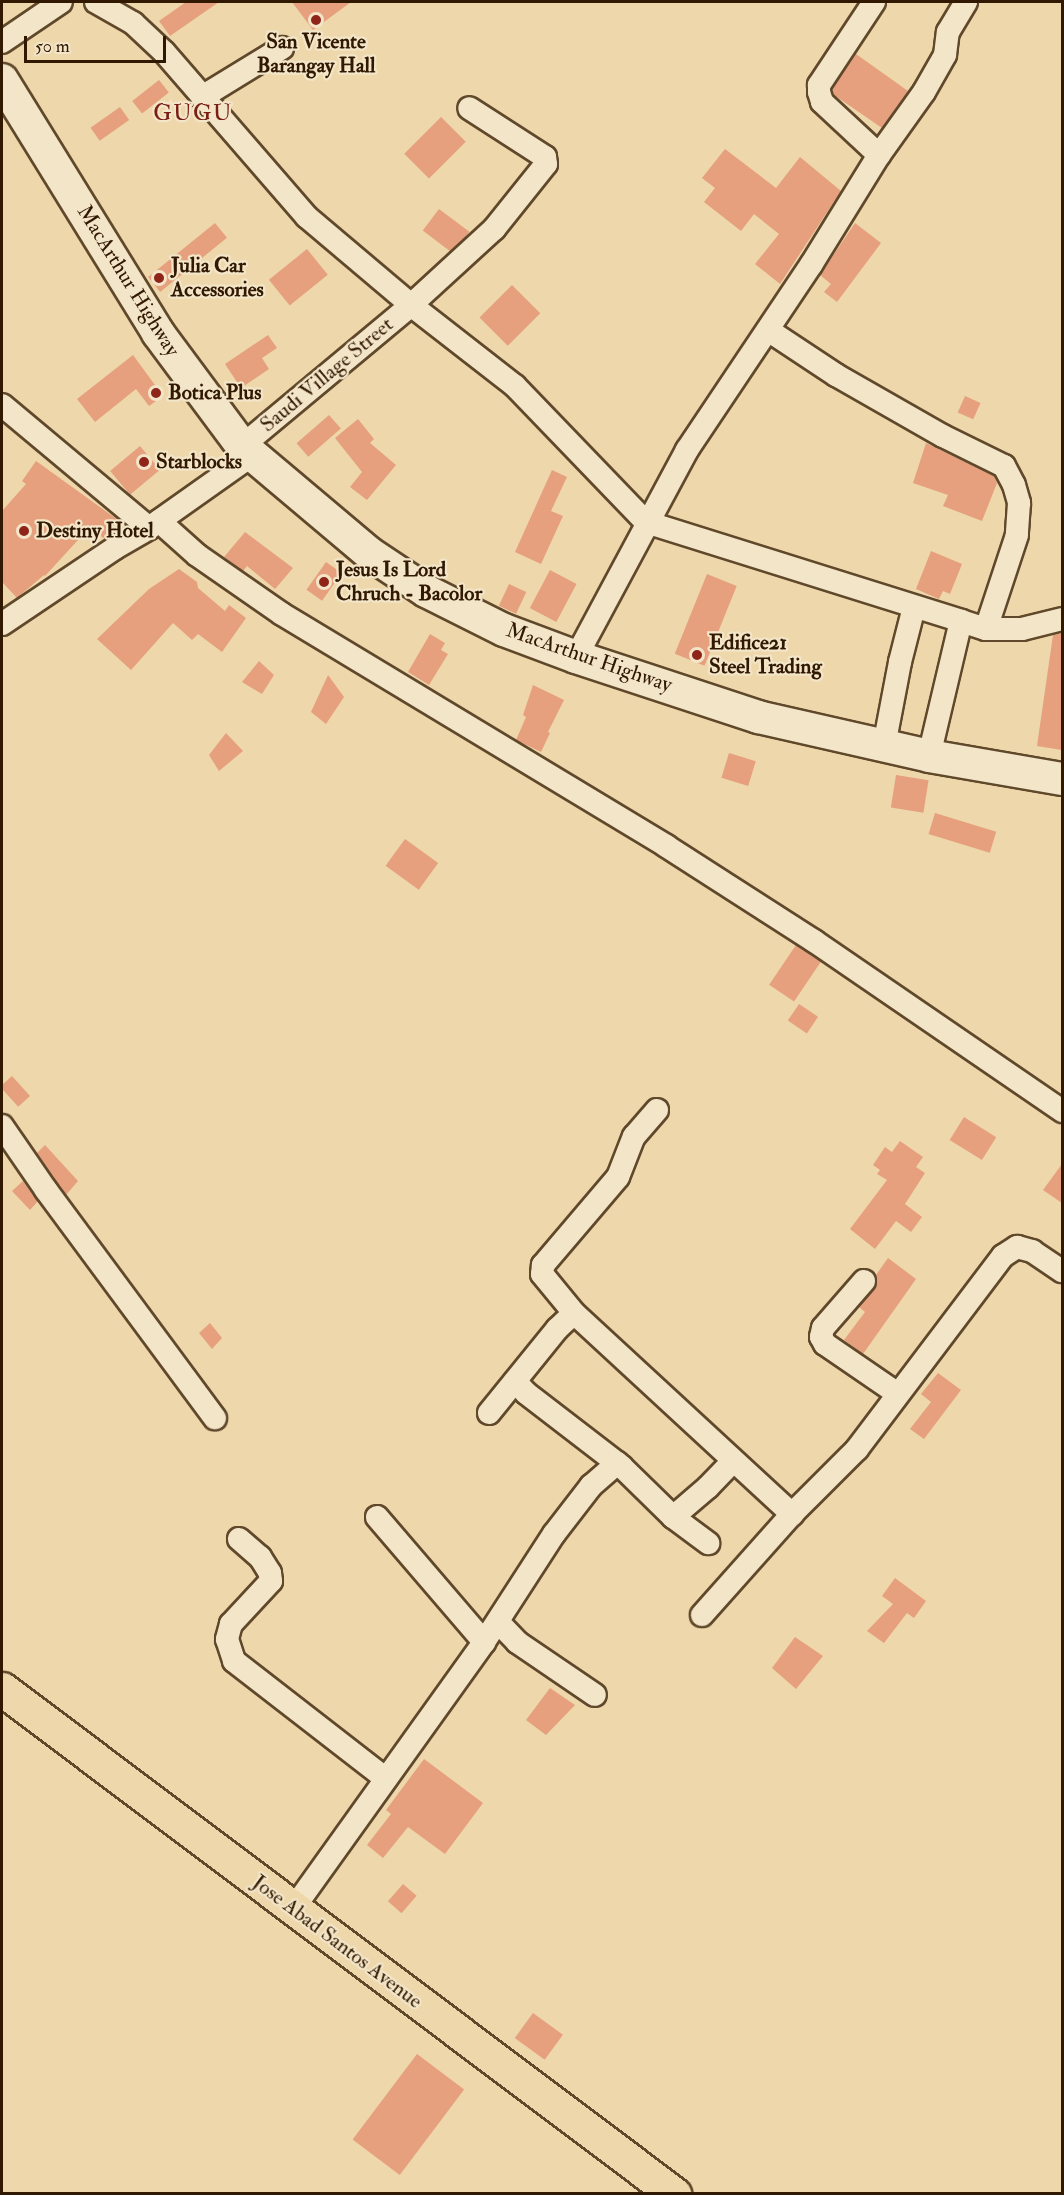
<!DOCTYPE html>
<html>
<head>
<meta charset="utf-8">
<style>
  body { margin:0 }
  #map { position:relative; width:1064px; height:2195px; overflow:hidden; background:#edd7ab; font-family:"IM FELL Double Pica",serif }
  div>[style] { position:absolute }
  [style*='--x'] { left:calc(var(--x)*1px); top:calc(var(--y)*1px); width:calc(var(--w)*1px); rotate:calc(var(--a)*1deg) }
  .building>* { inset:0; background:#e6a07e; transform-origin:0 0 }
  .roads { filter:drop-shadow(2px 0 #60482b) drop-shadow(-2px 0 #60482b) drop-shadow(0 2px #60482b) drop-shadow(0 -2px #60482b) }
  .minor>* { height:22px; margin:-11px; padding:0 11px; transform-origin:11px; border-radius:11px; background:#f3e5c8 }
  .secondary>* { height:32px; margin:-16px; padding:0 16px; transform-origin:16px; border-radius:16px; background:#f3e5c8 }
  .trunk>* { height:33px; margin:-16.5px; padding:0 16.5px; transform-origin:16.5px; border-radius:16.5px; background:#edd7ab }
  .dots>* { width:16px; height:16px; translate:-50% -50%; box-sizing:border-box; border:3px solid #f3e5c8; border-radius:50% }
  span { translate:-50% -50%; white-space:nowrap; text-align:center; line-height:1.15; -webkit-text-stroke:4.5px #f3e5c8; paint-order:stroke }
  .poi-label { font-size:21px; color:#311800; font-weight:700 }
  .left { translate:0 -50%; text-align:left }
  .street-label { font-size:21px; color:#311800 }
  .neighbourhood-label { font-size:22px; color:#7a1f14; letter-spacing:1.5px }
  .frame { position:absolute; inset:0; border:3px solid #311800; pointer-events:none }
  .scale { position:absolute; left:24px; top:36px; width:142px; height:27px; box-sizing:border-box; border:3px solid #311800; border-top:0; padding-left:8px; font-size:18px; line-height:21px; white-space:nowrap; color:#311800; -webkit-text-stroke:4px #f3e5c8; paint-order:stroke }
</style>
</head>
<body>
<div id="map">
  <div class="building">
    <div style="clip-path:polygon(186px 2px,219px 2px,170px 36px,159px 21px)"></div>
    <div style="clip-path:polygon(292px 2px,351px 2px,313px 30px)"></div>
    <div style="clip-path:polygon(856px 54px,908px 91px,882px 128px,834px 95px,832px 89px)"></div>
    <div style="left:159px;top:80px;width:16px;height:34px;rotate:52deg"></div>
    <div style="left:120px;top:107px;width:16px;height:36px;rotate:55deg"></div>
    <div style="left:441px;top:117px;width:35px;height:52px;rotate:45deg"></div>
    <div style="clip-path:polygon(725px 149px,776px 188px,800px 157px,841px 191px,780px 284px,755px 264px,779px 234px,754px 214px,741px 231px,704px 202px,715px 188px,702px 178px)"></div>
    <div style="left:439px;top:209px;width:38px;height:27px;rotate:37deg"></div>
    <div style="left:215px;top:223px;width:19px;height:86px;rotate:51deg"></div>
    <div style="clip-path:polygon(855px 223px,881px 243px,837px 302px,824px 292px,831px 284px,820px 275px)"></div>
    <div style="left:307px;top:249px;width:33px;height:49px;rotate:51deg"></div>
    <div style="left:512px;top:285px;width:40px;height:46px;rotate:45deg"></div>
    <div style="clip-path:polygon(268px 335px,277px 348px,262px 358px,269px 369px,241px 388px,225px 364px)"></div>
    <div style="clip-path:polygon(133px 355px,163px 396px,149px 406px,136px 389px,95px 422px,77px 399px)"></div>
    <div style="left:965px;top:396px;width:17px;height:18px;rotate:24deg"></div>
    <div style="left:329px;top:415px;width:18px;height:43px;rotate:49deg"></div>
    <div style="clip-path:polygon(358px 419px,374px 439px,370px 443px,396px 465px,367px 500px,350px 487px,362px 472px,335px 438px)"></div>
    <div style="clip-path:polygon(926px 443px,994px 476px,997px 483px,982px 521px,943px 506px,948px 495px,913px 483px)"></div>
    <div style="left:140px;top:446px;width:31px;height:39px;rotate:50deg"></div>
    <div style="clip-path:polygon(36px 461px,118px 520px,105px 539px,89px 528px,45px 576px,44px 575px,17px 598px,2px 582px,2px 511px,26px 484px,22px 481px)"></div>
    <div style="clip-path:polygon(552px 470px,567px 477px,551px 511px,563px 516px,541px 564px,515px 552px)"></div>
    <div style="clip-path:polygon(245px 532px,293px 568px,275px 589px,247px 566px,243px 571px,224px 557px)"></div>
    <div style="clip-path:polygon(931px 551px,962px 564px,950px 594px,943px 591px,939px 599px,916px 589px)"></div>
    <div style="left:326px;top:562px;width:19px;height:34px;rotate:35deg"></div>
    <div style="clip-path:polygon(179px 569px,197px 582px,198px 588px,225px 611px,229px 605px,246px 618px,222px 652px,198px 634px,192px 640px,173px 623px,131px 670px,97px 639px,149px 589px)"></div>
    <div style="left:550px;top:570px;width:30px;height:43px;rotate:28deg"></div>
    <div style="left:707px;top:574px;width:32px;height:86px;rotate:22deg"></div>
    <div style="left:509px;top:584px;width:19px;height:24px;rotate:25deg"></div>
    <div style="clip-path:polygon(1062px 633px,1062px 750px,1037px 746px,1053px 635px)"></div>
    <div style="clip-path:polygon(430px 634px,445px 643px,441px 650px,448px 654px,429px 685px,408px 672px)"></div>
    <div style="clip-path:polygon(259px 661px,274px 675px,262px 694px,242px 682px)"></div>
    <div style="clip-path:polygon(328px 675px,344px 697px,326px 724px,311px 712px)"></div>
    <div style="clip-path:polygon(533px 685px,564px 700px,548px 732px,550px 733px,541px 752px,516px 740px,526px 717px,523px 715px)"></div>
    <div style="clip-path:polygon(226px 733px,243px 751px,219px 771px,209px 755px)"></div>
    <div style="left:729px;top:753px;width:28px;height:26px;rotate:17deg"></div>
    <div style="left:896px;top:775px;width:33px;height:33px;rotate:9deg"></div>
    <div style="left:935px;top:813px;width:64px;height:22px;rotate:17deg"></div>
    <div style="left:405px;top:839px;width:41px;height:33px;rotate:36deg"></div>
    <div style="left:796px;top:945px;width:30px;height:48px;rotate:34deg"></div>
    <div style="left:799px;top:1004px;width:23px;height:20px;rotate:34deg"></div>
    <div style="left:12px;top:1076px;width:27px;height:16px;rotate:48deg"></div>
    <div style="left:964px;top:1117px;width:38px;height:27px;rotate:32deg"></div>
    <div style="clip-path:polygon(900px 1141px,923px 1157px,916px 1167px,925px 1173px,905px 1204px,922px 1217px,911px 1232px,896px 1221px,875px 1249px,850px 1229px,887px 1180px,877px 1174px,880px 1170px,873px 1165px,885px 1147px,892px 1152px)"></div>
    <div style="clip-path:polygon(45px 1145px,78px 1181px,66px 1195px,37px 1153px)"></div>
    <div style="clip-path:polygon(1062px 1164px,1062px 1203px,1043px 1190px)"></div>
    <div style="clip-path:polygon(23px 1181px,38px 1201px,30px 1210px,12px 1191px)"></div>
    <div style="clip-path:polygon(888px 1258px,916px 1279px,863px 1354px,844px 1340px,865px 1312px,859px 1307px,874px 1289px,877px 1283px,876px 1275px)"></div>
    <div style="clip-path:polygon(210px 1323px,222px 1338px,212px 1349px,199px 1333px)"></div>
    <div style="clip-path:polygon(938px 1373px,961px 1390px,924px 1439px,910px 1429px,931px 1402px,921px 1394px)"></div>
    <div style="clip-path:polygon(895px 1578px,926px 1601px,914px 1618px,907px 1613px,884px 1643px,867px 1631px,893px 1604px,882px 1596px)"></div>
    <div style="clip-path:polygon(795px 1637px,823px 1656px,796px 1689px,772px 1668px)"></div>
    <div style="clip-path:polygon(550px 1688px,575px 1705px,546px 1735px,526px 1720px)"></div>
    <div style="clip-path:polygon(424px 1759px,483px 1803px,445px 1854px,408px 1827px,383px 1858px,367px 1845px,391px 1814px,386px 1810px)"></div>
    <div style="left:403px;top:1884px;width:18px;height:23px;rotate:41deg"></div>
    <div style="left:533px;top:2013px;width:37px;height:31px;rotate:36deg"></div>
    <div style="left:417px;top:2054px;width:59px;height:107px;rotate:37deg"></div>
  </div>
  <div class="roads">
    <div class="minor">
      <div style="--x:96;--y:2;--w:43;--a:29.6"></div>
      <div style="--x:133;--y:23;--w:42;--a:43.1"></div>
      <div style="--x:164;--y:52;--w:218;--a:49.1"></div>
      <div style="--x:307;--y:217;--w:136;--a:40.2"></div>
      <div style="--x:411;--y:305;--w:132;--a:37.9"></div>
      <div style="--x:515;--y:386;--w:189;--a:46.1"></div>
      <div style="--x:646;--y:522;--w:330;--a:17.4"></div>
      <div style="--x:874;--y:2;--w:100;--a:123.5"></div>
      <div style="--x:819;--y:85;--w:7;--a:90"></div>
      <div style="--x:819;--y:92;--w:10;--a:73"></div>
      <div style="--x:822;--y:102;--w:78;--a:42.9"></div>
      <div style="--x:2;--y:42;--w:71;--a:-34.1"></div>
      <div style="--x:202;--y:97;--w:94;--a:-31.5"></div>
      <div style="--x:768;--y:330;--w:82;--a:33.5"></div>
      <div style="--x:836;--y:375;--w:123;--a:29.7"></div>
      <div style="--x:943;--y:436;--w:68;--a:26.2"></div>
      <div style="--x:1004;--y:466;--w:21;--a:62"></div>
      <div style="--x:1014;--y:485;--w:19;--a:74"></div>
      <div style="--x:1019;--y:503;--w:32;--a:94"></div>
      <div style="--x:1017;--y:535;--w:99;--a:108.3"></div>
      <div style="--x:2;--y:405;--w:192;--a:39.9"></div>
      <div style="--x:242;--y:446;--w:220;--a:-39.8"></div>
      <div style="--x:411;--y:305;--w:113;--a:-42.5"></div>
      <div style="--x:494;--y:229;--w:83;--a:-51.3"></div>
      <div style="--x:546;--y:164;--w:7;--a:-98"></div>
      <div style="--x:545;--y:157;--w:90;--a:-147.2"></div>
      <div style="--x:159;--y:521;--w:51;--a:41.8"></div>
      <div style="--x:197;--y:555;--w:103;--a:34.8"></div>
      <div style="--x:282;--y:614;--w:449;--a:31.1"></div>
      <div style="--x:666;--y:846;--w:176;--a:32.7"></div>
      <div style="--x:814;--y:941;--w:301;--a:34.4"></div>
      <div style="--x:2;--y:624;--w:136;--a:-33.9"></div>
      <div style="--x:115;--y:548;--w:39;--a:-30"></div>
      <div style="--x:149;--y:528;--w:126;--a:-35.3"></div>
      <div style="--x:576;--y:657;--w:235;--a:-61.8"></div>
      <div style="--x:687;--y:450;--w:223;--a:-56.2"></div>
      <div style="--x:811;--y:265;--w:129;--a:-58.3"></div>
      <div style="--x:879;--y:155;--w:77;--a:-54.5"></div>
      <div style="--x:924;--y:92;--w:43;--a:-60.4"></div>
      <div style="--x:945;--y:55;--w:23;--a:-83"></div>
      <div style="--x:948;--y:32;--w:35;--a:-59"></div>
      <div style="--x:884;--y:746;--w:86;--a:-79.2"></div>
      <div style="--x:900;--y:662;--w:57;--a:-75.7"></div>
      <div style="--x:929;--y:756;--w:139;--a:-76.7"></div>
      <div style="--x:961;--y:621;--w:26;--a:18"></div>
      <div style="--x:986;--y:629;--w:36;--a:0"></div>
      <div style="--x:1022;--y:629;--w:41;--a:-14"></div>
      <div style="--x:657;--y:1110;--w:35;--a:131"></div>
      <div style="--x:634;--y:1136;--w:44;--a:111.3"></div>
      <div style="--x:618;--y:1177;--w:116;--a:130.4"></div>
      <div style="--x:543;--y:1265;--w:9;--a:96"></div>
      <div style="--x:542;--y:1274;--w:50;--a:50.6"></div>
      <div style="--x:574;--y:1313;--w:297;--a:42.7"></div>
      <div style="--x:2;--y:1126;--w:78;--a:55.5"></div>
      <div style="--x:46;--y:1190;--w:284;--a:53.5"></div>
      <div style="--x:864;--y:1281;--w:62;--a:131.1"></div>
      <div style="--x:823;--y:1328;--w:9;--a:103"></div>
      <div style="--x:821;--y:1337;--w:8;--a:60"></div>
      <div style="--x:825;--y:1344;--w:88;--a:34.4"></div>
      <div style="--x:515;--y:1381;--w:16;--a:47"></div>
      <div style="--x:526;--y:1393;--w:121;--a:37.6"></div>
      <div style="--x:622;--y:1467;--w:71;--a:44.4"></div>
      <div style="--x:673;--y:1517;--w:44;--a:36.6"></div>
      <div style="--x:489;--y:1413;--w:108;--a:-51"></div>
      <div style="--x:557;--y:1329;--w:23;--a:-43"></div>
      <div style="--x:377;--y:1517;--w:165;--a:49.4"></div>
      <div style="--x:673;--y:1517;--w:46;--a:-40.6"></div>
      <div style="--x:708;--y:1487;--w:36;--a:-46"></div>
      <div style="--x:239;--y:1539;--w:28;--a:41"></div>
      <div style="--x:260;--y:1557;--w:19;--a:58"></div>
      <div style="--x:270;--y:1573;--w:8;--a:83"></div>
      <div style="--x:271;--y:1581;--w:59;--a:132.9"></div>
      <div style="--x:231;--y:1624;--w:16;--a:105"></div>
      <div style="--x:227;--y:1639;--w:23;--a:72"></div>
      <div style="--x:234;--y:1661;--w:192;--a:37.8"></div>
      <div style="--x:702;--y:1615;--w:135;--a:-48.3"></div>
      <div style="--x:792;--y:1514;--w:92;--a:-45"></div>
      <div style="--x:857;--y:1449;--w:242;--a:-52.9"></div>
      <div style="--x:1003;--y:1256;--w:17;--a:-33"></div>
      <div style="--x:1017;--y:1247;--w:16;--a:15"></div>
      <div style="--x:1032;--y:1251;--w:36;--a:34"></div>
      <div style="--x:498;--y:1622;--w:28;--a:46"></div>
      <div style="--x:517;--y:1642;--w:94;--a:34.2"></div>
      <div style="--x:293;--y:1909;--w:328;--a:-54.4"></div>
      <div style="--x:484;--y:1642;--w:129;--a:-57.1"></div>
      <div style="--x:554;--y:1534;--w:61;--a:-52.4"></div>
      <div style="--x:591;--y:1486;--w:35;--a:-41"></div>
    </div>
    <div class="secondary">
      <div style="--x:2;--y:80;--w:297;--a:58.3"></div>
      <div style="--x:158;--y:333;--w:141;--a:53.4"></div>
      <div style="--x:242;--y:446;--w:166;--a:40.1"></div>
      <div style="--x:369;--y:553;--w:69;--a:33.7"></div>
      <div style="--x:426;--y:591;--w:87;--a:26.6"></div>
      <div style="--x:504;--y:630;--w:77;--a:20.6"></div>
      <div style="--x:576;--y:657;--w:192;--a:18.2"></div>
      <div style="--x:758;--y:717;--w:175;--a:12.8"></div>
      <div style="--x:929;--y:756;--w:135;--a:9.8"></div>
    </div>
    <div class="trunk">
      <div style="--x:2;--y:1689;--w:841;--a:36.92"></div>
    </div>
  </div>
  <div class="dots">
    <div style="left:316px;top:20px;background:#8f2418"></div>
    <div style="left:159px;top:278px;background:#8f2418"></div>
    <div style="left:156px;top:393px;background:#8f2418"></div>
    <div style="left:144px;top:462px;background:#8f2418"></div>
    <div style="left:24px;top:531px;background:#8f2418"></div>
    <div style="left:324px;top:582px;background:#8f2418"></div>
    <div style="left:697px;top:655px;background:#8f2418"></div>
  </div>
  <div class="poi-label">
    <span style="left:316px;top:54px">San Vicente<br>Barangay Hall</span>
    <span class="left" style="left:171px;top:278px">Julia Car<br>Accessories</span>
    <span class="left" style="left:168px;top:393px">Botica Plus</span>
    <span class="left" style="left:156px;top:462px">Starblocks</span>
    <span class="left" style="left:36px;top:531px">Destiny Hotel</span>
    <span class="left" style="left:336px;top:582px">Jesus Is Lord<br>Chruch - Bacolor</span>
    <span class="left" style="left:709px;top:655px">Edifice21<br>Steel Trading</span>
  </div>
  <div class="street-label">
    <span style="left:128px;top:281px;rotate:58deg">MacArthur Highway</span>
    <span style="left:327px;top:375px;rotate:-40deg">Saudi Village Street</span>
    <span style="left:589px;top:658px;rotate:19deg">MacArthur Highway</span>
    <span style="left:337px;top:1942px;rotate:37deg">Jose Abad Santos Avenue</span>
  </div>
  <div class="neighbourhood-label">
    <span style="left:193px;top:114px">GUGU</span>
  </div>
  <div class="frame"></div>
  <div class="scale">50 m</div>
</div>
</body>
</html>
